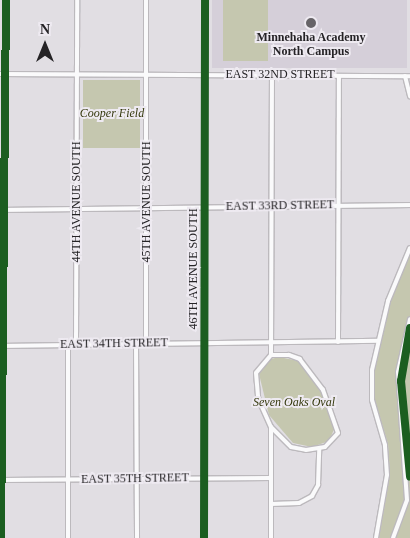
<!DOCTYPE html>
<html>
<head>
<meta charset="utf-8">
<style>
  body { margin:0 }
  #map { position:relative; width:410px; height:538px; overflow:hidden; background:#e1dee3; font-family:Georgia,serif }
  div>[style] { position:absolute }
  [style*='--x'] { left:calc(var(--x)*1px); top:calc(var(--y)*1px); width:calc(var(--w)*1px); rotate:calc(var(--a)*1deg) }
  .built>* { inset:0; background:#d5cfd9; transform-origin:0 0 }
  .green>* { inset:0; background:#c5c7af; transform-origin:0 0 }
  .roads { filter:drop-shadow(1px 0 #bcb9bd) drop-shadow(-1px 0 #bcb9bd) drop-shadow(0 1px #bcb9bd) drop-shadow(0 -1px #bcb9bd) }
  .minor>* { height:4px; margin:-2px; padding:0 2px; transform-origin:2px; border-radius:2px; background:#fafafb }
  .cycleway>* { height:8px; margin:-4px; padding:0 4px; transform-origin:4px; border-radius:4px; background:#1b5e20 }
  .dots>* { width:14px; height:14px; translate:-50% -50%; box-sizing:border-box; border:2px solid #eeeaf1; border-radius:50% }
  span { translate:-50% -50%; white-space:nowrap; text-align:center; line-height:1.15; -webkit-text-stroke:4px #eeeaf1; paint-order:stroke }
  .poi-label { font-size:12px; color:#252326; font-weight:700 }
  .street-label { font-size:12px; color:#252326 }
  .park-label { font-size:12px; color:#35390d; font-style:italic }
  .north { position:absolute; left:20px; top:20px; width:50px; height:50px; -webkit-text-stroke:4px #eeeaf1; paint-order:stroke; rotate:0deg; font-size:14px; font-weight:700; line-height:20px; text-align:center; color:#252326 }
  .north::after { content:''; display:block; margin:auto; width:18px; height:22px; background:#252326; clip-path:polygon(50% 0,100% 100%,50% 72%,0 100%) }
</style>
</head>
<body>
<div id="map">
  <div class="built">
    <div style="left:212px;top:0;width:195px;height:68px"></div>
  </div>
  <div class="green">
    <div style="left:223px;top:0;width:45px;height:61px"></div>
    <div style="left:83px;top:80px;width:57px;height:68px"></div>
    <div style="clip-path:polygon(410px 255px,410px 538px,379px 538px,390px 475px,388px 444px,375px 400px,375px 370px,391px 301px)"></div>
    <div style="clip-path:polygon(279px 357px,299px 361px,321px 392px,335px 427px,329px 441px,312px 447px,293px 443px,269px 415px,259px 374px,267px 360px)"></div>
  </div>
  <div class="roads">
    <div class="minor">
      <div style="--x:146;--y:0;--w:343;--a:90"></div>
      <div style="--x:0;--y:74;--w:410;--a:0.3"></div>
      <div style="--x:405;--y:76;--w:21;--a:76"></div>
      <div style="--x:0;--y:210;--w:410;--a:-0.7"></div>
      <div style="--x:338;--y:342;--w:266;--a:-89.8"></div>
      <div style="--x:136;--y:343;--w:195;--a:89.7"></div>
      <div style="--x:76;--y:344;--w:344;--a:-89.8"></div>
      <div style="--x:0;--y:346;--w:378;--a:-0.8"></div>
      <div style="--x:271;--y:355;--w:280;--a:-89.8"></div>
      <div style="--x:271;--y:427;--w:28;--a:45"></div>
      <div style="--x:291;--y:447;--w:15;--a:11"></div>
      <div style="--x:306;--y:450;--w:19;--a:-9"></div>
      <div style="--x:325;--y:447;--w:19;--a:-47"></div>
      <div style="--x:338;--y:433;--w:46;--a:-109.2"></div>
      <div style="--x:323;--y:390;--w:39;--a:-127"></div>
      <div style="--x:300;--y:359;--w:12;--a:-160"></div>
      <div style="--x:289;--y:355;--w:18;--a:180"></div>
      <div style="--x:271;--y:355;--w:23;--a:130"></div>
      <div style="--x:256;--y:373;--w:25;--a:85"></div>
      <div style="--x:258;--y:398;--w:32;--a:66"></div>
      <div style="--x:271;--y:427;--w:111;--a:90"></div>
      <div style="--x:1;--y:480;--w:270;--a:-0.4"></div>
      <div style="--x:271;--y:504;--w:28;--a:-2"></div>
      <div style="--x:299;--y:503;--w:15;--a:-28"></div>
      <div style="--x:312;--y:496;--w:13;--a:-61"></div>
      <div style="--x:318;--y:485;--w:36;--a:-88"></div>
      <div style="--x:1;--y:538;--w:538;--a:-89.47"></div>
      <div style="--x:68;--y:538;--w:194;--a:-90"></div>
      <div style="--x:204;--y:538;--w:538;--a:-89.89"></div>
      <div style="--x:376;--y:538;--w:64;--a:-80.1"></div>
      <div style="--x:387;--y:475;--w:30;--a:-94"></div>
      <div style="--x:385;--y:445;--w:47;--a:-106.1"></div>
      <div style="--x:372;--y:400;--w:30;--a:-90"></div>
      <div style="--x:372;--y:370;--w:71;--a:-76.9"></div>
      <div style="--x:388;--y:301;--w:57;--a:-67.5"></div>
      <div style="--x:393;--y:538;--w:40;--a:-69.8"></div>
      <div style="--x:407;--y:500;--w:128;--a:-94"></div>
      <div style="--x:398;--y:372;--w:54;--a:-77.2"></div>
    </div>
  </div>
  <div class="cycleway">
    <div style="--x:410;--y:328;--w:54;--a:99.6"></div>
    <div style="--x:401;--y:381;--w:96;--a:84.6"></div>
    <div style="--x:1;--y:538;--w:538;--a:-89.47"></div>
    <div style="--x:204;--y:538;--w:538;--a:-89.89"></div>
  </div>
  <div class="dots">
    <div style="left:311px;top:23px;background:#676468"></div>
  </div>
  <div class="poi-label">
    <span style="left:311px;top:45px">Minnehaha Academy<br>North Campus</span>
  </div>
  <div class="street-label">
    <span style="left:280px;top:75px">EAST 32ND STREET</span>
    <span style="left:77px;top:202px;rotate:-90deg">44TH AVENUE SOUTH</span>
    <span style="left:147px;top:202px;rotate:-90deg">45TH AVENUE SOUTH</span>
    <span style="left:280px;top:206px;rotate:-1deg">EAST 33RD STREET</span>
    <span style="left:194px;top:269px;rotate:-90deg">46TH AVENUE SOUTH</span>
    <span style="left:114px;top:344px;rotate:-1deg">EAST 34TH STREET</span>
    <span style="left:135px;top:479px;rotate:-1deg">EAST 35TH STREET</span>
  </div>
  <div class="park-label">
    <span style="left:112px;top:114px">Cooper Field</span>
    <span style="left:294px;top:403px">Seven Oaks Oval</span>
  </div>
  <div class="north">N</div>
</div>
</body>
</html>
